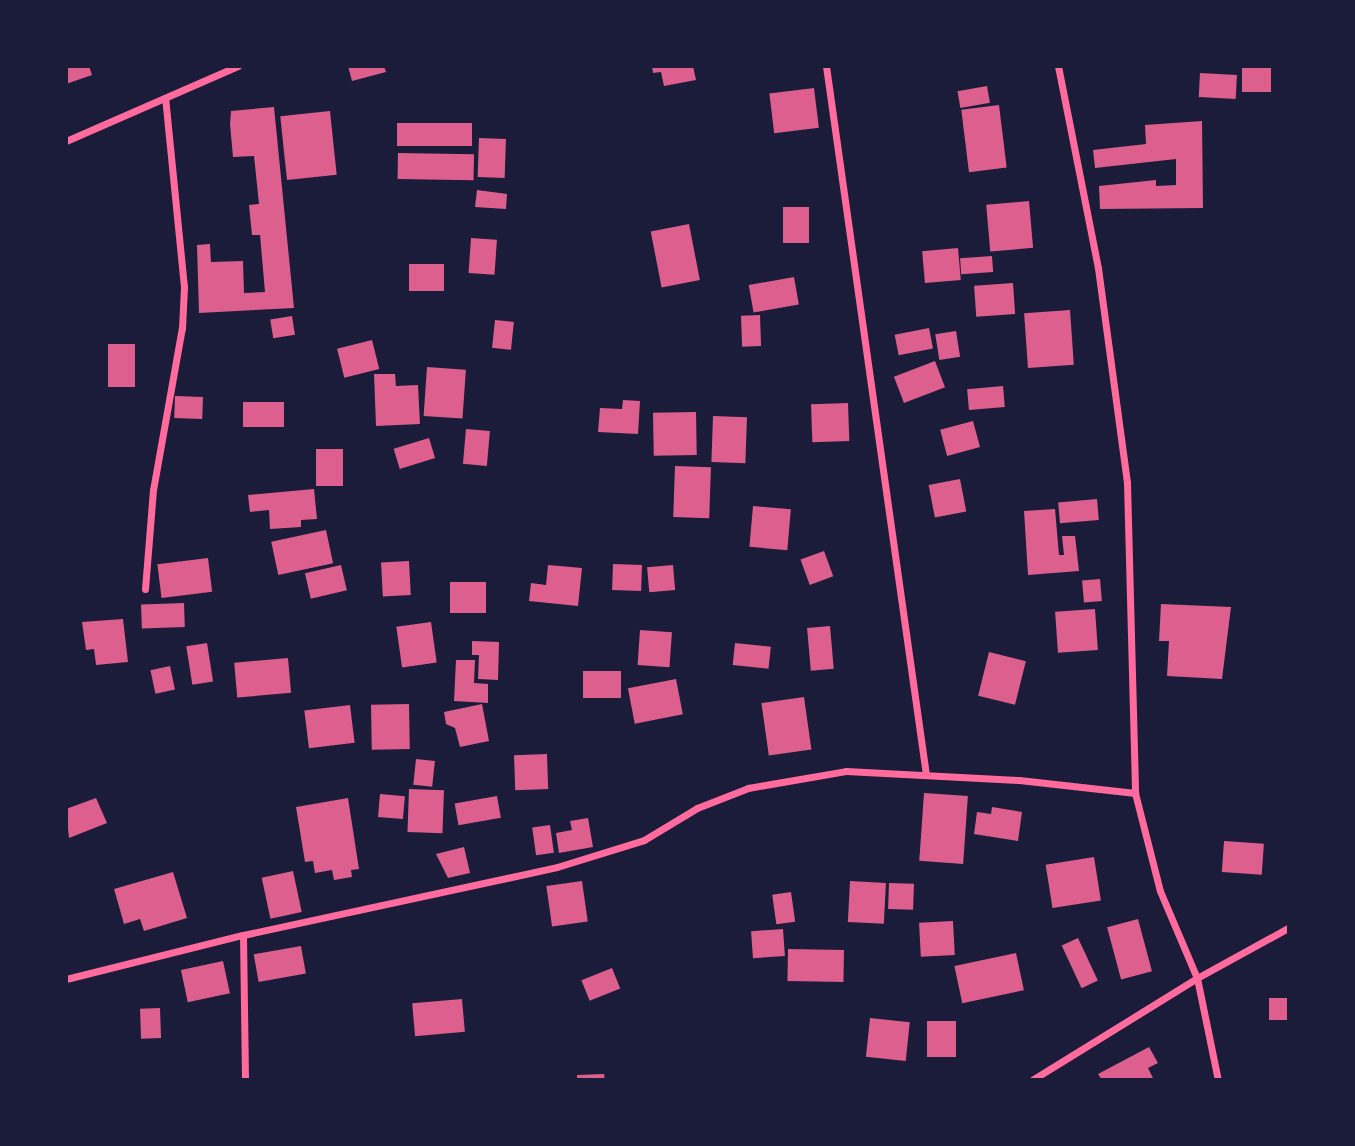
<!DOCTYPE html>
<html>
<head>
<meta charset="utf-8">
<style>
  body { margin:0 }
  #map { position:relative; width:1355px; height:1146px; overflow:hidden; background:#1b1b3a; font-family:Karla,sans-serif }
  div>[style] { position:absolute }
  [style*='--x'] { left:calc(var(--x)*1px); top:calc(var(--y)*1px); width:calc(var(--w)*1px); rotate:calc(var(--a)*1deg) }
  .building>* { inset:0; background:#dd5f8e; transform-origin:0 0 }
  .minor>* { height:7px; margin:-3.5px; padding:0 3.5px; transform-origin:3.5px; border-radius:3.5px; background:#ff6b9d }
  span { translate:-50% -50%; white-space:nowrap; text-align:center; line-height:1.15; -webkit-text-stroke:6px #1b1b3a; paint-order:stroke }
  .frame { position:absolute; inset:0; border:68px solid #1b1b3a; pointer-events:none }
</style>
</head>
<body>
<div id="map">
  <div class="building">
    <div style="clip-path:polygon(66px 66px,89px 66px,92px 75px,66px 84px)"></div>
    <div style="clip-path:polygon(348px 66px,384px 66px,386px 72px,352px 81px)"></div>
    <div style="clip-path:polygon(652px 66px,693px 66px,696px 80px,664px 86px,661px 72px,653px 73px)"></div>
    <div style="left:1242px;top:66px;width:29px;height:26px"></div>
    <div style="left:1200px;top:73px;width:37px;height:24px;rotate:3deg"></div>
    <div style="left:987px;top:86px;width:17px;height:30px;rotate:80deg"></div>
    <div style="left:814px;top:88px;width:40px;height:45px;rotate:83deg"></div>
    <div style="left:999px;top:105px;width:63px;height:38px;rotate:83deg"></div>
    <div style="clip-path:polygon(274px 107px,294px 308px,199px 313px,197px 245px,210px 244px,211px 262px,243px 261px,244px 293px,265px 292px,260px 235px,252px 235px,249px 205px,259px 204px,254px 156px,233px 157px,230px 124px,231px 111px)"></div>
    <div style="left:330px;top:111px;width:64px;height:50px;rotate:84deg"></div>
    <div style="clip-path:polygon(1202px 121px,1203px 208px,1100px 209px,1099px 186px,1156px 180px,1156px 186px,1176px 185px,1176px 159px,1095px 168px,1093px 150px,1146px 144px,1145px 125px)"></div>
    <div style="left:397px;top:123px;width:75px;height:23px"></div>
    <div style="left:479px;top:138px;width:27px;height:39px;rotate:2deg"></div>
    <div style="left:398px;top:153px;width:76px;height:26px;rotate:1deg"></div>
    <div style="clip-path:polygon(477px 190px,507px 194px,506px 209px,475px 207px)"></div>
    <div style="left:1029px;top:201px;width:47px;height:43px;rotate:85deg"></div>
    <div style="left:783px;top:207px;width:26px;height:36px"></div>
    <div style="left:689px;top:224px;width:57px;height:39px;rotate:79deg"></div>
    <div style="left:471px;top:238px;width:26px;height:35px;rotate:4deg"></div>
    <div style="left:958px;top:248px;width:32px;height:36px;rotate:85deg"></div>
    <div style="left:992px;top:256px;width:16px;height:32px;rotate:86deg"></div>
    <div style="left:444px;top:264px;width:27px;height:35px;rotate:90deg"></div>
    <div style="left:794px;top:277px;width:28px;height:46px;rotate:80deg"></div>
    <div style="left:1013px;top:283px;width:31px;height:39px;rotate:86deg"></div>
    <div style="left:1070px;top:310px;width:55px;height:46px;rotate:86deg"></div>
    <div style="left:760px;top:315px;width:31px;height:19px;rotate:88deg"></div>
    <div style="left:292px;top:316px;width:19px;height:22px;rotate:81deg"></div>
    <div style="left:495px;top:320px;width:19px;height:28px;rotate:6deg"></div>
    <div style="left:929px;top:328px;width:21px;height:35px;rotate:79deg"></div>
    <div style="left:956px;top:331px;width:26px;height:21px;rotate:81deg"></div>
    <div style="left:372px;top:340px;width:30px;height:36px;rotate:76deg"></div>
    <div style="left:108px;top:344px;width:27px;height:43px"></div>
    <div style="left:935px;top:361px;width:28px;height:44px;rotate:69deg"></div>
    <div style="left:427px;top:367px;width:39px;height:49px;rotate:4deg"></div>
    <div style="clip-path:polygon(374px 374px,395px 374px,396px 386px,418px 385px,420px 424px,376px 426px)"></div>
    <div style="left:1003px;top:386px;width:21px;height:36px;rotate:85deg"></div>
    <div style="left:175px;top:396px;width:28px;height:22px;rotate:2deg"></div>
    <div style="clip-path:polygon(623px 400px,640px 401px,638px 434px,598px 432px,600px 408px,622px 409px)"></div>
    <div style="left:243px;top:402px;width:41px;height:25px"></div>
    <div style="left:848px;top:403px;width:38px;height:37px;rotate:88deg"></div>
    <div style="left:696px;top:412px;width:43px;height:43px;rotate:89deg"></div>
    <div style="left:713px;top:416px;width:34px;height:46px;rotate:2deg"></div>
    <div style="left:973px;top:421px;width:27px;height:34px;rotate:75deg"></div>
    <div style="left:466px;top:429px;width:24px;height:35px;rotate:5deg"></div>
    <div style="left:429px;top:438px;width:21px;height:37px;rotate:73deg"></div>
    <div style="left:316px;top:449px;width:27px;height:37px"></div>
    <div style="left:675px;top:466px;width:36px;height:51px;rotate:2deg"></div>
    <div style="left:960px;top:479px;width:33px;height:32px;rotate:79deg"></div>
    <div style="clip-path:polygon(314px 489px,317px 519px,301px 520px,301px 527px,270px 529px,269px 510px,250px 512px,248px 495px)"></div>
    <div style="left:1097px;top:499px;width:21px;height:39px;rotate:85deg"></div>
    <div style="left:753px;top:506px;width:38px;height:41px;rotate:5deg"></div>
    <div style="clip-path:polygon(1055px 509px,1059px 555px,1064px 555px,1062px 536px,1075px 536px,1079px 571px,1028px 575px,1024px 511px)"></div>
    <div style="left:326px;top:530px;width:34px;height:56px;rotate:78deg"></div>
    <div style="left:824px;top:551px;width:27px;height:25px;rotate:70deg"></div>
    <div style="left:208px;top:558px;width:34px;height:51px;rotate:83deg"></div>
    <div style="left:409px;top:561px;width:34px;height:28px;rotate:87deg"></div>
    <div style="left:613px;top:564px;width:29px;height:26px;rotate:2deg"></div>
    <div style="left:341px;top:565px;width:26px;height:37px;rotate:77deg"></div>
    <div style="clip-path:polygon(548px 565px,582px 568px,578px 606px,529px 601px,531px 583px,546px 585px)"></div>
    <div style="left:673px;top:565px;width:25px;height:26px;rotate:85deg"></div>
    <div style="left:1100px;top:579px;width:22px;height:18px;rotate:85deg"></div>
    <div style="left:450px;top:582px;width:36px;height:31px"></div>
    <div style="left:184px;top:603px;width:24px;height:43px;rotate:88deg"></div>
    <div style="clip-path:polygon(1161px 604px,1231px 607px,1222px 679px,1167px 676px,1169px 641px,1159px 641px)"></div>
    <div style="left:1095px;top:609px;width:41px;height:40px;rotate:86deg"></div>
    <div style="clip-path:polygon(123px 619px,128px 662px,96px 665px,94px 649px,86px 650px,82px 622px)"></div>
    <div style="left:431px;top:622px;width:41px;height:35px;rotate:82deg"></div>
    <div style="left:830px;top:626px;width:43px;height:23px;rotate:85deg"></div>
    <div style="left:640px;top:630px;width:32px;height:35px;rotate:4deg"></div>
    <div style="clip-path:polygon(472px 641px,499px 642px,498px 680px,478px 679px,479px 655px,472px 655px)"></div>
    <div style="left:207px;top:643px;width:39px;height:21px;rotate:81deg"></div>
    <div style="left:735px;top:643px;width:36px;height:22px;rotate:6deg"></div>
    <div style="left:989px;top:652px;width:38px;height:45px;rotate:14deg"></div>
    <div style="left:288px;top:658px;width:35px;height:54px;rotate:85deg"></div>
    <div style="clip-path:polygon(456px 660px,475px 660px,474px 683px,488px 684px,488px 703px,454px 701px)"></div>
    <div style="left:170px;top:666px;width:24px;height:20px;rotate:78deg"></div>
    <div style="left:621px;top:671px;width:27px;height:38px;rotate:90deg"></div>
    <div style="left:676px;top:679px;width:36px;height:49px;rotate:79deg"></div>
    <div style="left:804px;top:697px;width:53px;height:43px;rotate:82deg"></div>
    <div style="left:409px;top:704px;width:45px;height:38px;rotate:89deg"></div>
    <div style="clip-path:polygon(482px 704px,489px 741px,460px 747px,455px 728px,446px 724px,444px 712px)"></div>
    <div style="left:350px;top:705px;width:38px;height:46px;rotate:83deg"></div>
    <div style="left:547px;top:754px;width:35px;height:33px;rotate:88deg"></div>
    <div style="left:416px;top:759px;width:19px;height:26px;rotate:6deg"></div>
    <div style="left:409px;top:789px;width:35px;height:43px;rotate:2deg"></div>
    <div style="left:924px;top:793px;width:44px;height:68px;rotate:4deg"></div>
    <div style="left:380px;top:794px;width:25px;height:23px;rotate:5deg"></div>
    <div style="left:497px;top:796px;width:22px;height:43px;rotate:80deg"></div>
    <div style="clip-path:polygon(96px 798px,107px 823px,69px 838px,66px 809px)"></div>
    <div style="clip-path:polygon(348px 798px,359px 869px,351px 870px,352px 877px,334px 880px,332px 870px,315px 873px,313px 861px,305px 862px,296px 807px)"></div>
    <div style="clip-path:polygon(992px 807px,1022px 812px,1018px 841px,974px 834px,977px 812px,991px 814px)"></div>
    <div style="clip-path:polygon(588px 818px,593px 847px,559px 853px,556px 833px,572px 830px,570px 821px)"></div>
    <div style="left:550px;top:825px;width:28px;height:18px;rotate:82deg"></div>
    <div style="left:1224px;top:841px;width:40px;height:31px;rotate:4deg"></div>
    <div style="clip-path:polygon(464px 847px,470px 873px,448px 878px,436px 854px)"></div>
    <div style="left:1094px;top:857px;width:44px;height:49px;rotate:81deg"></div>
    <div style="left:293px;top:871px;width:42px;height:32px;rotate:78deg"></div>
    <div style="clip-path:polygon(173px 872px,187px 918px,144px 931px,140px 919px,124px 924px,114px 889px)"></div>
    <div style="left:582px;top:881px;width:41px;height:36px;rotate:82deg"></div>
    <div style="left:850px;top:881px;width:36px;height:41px;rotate:3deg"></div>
    <div style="left:889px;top:883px;width:25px;height:26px;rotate:2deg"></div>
    <div style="left:791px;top:892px;width:30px;height:19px;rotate:82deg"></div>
    <div style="left:1138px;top:919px;width:54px;height:32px;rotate:75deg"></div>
    <div style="left:953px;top:921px;width:34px;height:34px;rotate:87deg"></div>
    <div style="left:783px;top:929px;width:27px;height:32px;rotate:86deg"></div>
    <div style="left:1078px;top:938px;width:47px;height:18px;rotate:65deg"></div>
    <div style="left:301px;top:946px;width:28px;height:48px;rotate:80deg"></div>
    <div style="left:788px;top:949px;width:56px;height:32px;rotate:1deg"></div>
    <div style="left:1016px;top:953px;width:38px;height:63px;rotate:78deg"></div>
    <div style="left:223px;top:961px;width:33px;height:43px;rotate:78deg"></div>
    <div style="left:612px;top:968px;width:22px;height:33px;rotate:68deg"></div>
    <div style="left:1269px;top:998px;width:19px;height:22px"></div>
    <div style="left:462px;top:999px;width:33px;height:50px;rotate:85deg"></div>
    <div style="left:160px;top:1008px;width:30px;height:20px;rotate:88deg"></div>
    <div style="left:870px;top:1018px;width:40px;height:39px;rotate:6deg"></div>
    <div style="left:927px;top:1021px;width:29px;height:36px"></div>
    <div style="clip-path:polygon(1149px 1047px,1158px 1063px,1148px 1068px,1154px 1080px,1102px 1080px,1098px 1074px)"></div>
    <div style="clip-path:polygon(604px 1074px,605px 1080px,577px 1080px,577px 1075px)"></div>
  </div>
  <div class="minor">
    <div style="--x:826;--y:66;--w:716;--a:81.97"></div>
    <div style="--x:1058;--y:66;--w:206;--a:78.8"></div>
    <div style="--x:1098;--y:268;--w:217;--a:82.3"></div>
    <div style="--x:1127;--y:483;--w:310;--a:88.5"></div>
    <div style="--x:1135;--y:793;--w:101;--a:75.7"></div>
    <div style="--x:1160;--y:891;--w:95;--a:67"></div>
    <div style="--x:1197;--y:978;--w:104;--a:78.4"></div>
    <div style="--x:66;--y:141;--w:188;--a:-23.6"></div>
    <div style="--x:145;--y:589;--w:99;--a:-85.4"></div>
    <div style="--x:153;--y:490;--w:165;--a:-79.9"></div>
    <div style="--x:182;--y:328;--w:41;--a:-87.2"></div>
    <div style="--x:184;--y:287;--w:190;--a:-95.7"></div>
    <div style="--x:243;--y:935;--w:145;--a:89.2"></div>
    <div style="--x:66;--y:979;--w:182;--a:-14"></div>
    <div style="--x:243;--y:935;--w:321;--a:-12.2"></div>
    <div style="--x:557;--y:867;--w:91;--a:-17.2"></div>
    <div style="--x:644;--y:840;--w:62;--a:-31.1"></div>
    <div style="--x:697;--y:808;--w:55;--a:-21.4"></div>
    <div style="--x:748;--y:788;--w:99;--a:-9.8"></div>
    <div style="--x:846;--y:771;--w:173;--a:3"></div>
    <div style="--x:1019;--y:780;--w:117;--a:6.4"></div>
    <div style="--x:1032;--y:1080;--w:194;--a:-31.7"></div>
    <div style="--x:1197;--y:978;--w:104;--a:-28.8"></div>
  </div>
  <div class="frame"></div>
</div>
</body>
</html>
